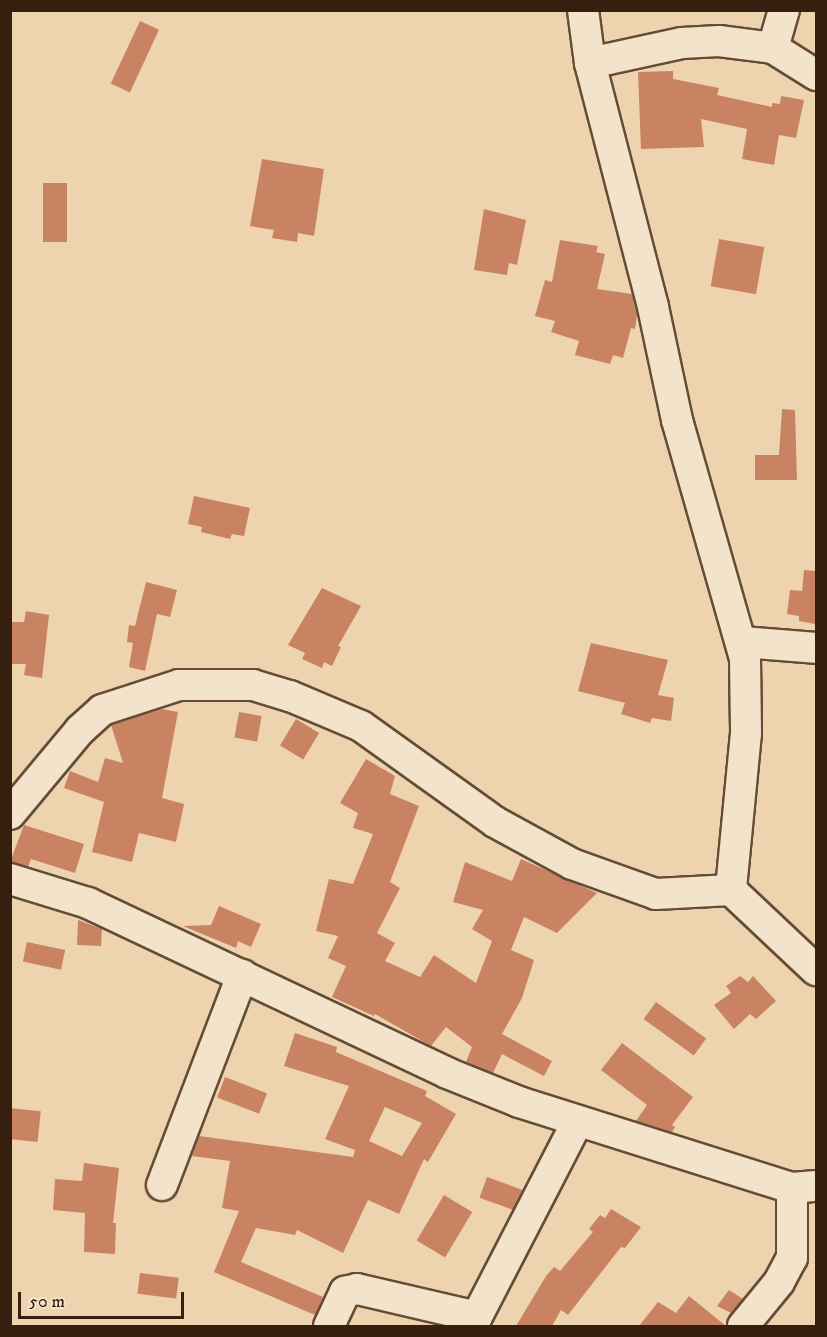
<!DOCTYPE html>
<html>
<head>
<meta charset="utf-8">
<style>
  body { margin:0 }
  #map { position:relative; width:827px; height:1337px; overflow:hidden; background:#edd4ae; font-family:"IM FELL DW Pica",serif }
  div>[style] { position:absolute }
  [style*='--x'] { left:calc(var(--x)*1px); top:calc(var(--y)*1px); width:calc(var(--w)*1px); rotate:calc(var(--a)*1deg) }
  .building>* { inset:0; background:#ca8362; transform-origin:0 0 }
  .roads { filter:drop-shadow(2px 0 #644c37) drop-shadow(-2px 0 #644c37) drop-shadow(0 2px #644c37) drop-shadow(0 -2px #644c37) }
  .minor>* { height:30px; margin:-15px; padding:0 15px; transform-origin:15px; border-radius:15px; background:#f3e3ca }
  span { translate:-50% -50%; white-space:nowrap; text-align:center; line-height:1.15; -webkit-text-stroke:4.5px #f3e3ca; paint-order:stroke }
  .frame { position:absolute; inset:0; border:12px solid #371f0f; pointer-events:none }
  .scale { position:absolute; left:18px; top:1292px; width:166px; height:27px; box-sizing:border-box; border:3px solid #371f0f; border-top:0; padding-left:8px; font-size:18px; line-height:21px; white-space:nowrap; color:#371f0f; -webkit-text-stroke:4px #f3e3ca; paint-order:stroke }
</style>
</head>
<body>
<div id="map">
  <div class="building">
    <div style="left:140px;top:21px;width:21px;height:69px;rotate:25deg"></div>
    <div style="clip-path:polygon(673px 71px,673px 79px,719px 88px,717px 95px,772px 107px,772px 103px,780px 104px,781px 96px,804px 100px,796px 138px,779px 135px,774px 165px,742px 159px,747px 129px,701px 119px,704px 147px,641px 149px,638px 72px)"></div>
    <div style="clip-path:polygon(262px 159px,324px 169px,314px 236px,298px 233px,297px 242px,272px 238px,274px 230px,250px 226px)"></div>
    <div style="left:43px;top:183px;width:24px;height:59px"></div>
    <div style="clip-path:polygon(484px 209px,526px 220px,517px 265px,509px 263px,507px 275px,474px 270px)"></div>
    <div style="left:719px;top:239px;width:46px;height:48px;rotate:10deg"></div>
    <div style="clip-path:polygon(560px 240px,598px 246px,596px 252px,605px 254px,597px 289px,632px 294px,637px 315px,635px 329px,631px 328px,623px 358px,613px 355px,610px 364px,575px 355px,579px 341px,551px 332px,555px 321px,535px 316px,545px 280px,552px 282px)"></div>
    <div style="clip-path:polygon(782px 409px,795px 410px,797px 480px,755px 480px,755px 455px,779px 455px)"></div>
    <div style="clip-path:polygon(194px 496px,250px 508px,244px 536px,232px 534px,230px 539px,201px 532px,202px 527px,188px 524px)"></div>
    <div style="clip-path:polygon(804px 570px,816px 571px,815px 624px,799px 621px,799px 616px,787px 614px,790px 590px,802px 591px)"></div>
    <div style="clip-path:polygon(146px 582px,177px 590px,170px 617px,157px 614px,145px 671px,129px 667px,133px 643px,127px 642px,129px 625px,135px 626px)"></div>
    <div style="clip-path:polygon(322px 588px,361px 606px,338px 646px,341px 647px,332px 666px,324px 662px,322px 668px,302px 659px,305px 653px,288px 645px)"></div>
    <div style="clip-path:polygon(26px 611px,49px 615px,42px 678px,24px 675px,26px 664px,10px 664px,10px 622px,24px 622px)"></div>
    <div style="clip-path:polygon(591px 643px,668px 660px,658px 695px,674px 698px,671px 721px,652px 718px,650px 723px,621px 714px,625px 703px,578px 691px)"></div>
    <div style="clip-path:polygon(162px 709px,178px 712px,162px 798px,184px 804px,176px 842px,139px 833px,132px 862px,92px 852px,104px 802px,64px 788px,70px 771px,98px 782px,105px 758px,123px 763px,111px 725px)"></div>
    <div style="left:239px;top:712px;width:23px;height:26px;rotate:10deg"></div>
    <div style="left:296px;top:719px;width:27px;height:31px;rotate:31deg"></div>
    <div style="clip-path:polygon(366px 759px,395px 776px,390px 794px,419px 806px,390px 882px,400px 888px,377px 933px,395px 943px,385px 961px,420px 977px,434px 955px,476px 983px,492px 941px,472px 929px,483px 910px,453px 902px,465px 862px,512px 881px,521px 859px,597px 893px,557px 933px,524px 917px,511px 950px,534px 960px,522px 998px,502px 1034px,552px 1061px,544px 1076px,502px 1054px,493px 1073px,466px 1062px,472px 1047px,446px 1027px,431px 1046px,375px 1014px,374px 1016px,332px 997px,346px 966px,328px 958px,338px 936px,316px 931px,329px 879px,353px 884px,373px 834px,353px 828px,358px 813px,340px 803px)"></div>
    <div style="clip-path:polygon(24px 825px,84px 844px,75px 873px,31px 859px,28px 867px,10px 862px)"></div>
    <div style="clip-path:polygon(219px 906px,261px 924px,251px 947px,238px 941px,236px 948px,183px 926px,211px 925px)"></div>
    <div style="clip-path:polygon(78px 920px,102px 929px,101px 946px,77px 945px)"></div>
    <div style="left:27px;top:942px;width:39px;height:20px;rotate:12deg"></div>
    <div style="clip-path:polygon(740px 976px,748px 982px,753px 976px,776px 1001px,756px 1019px,750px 1014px,734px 1029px,714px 1005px,731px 993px,726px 986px)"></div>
    <div style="left:656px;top:1002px;width:62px;height:21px;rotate:36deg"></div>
    <div style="clip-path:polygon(evenodd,295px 1033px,337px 1047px,336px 1052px,427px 1091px,425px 1096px,456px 1114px,428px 1162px,424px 1159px,399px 1214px,368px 1200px,343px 1253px,297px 1230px,295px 1235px,256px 1228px,241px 1262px,323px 1297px,315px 1315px,214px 1272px,239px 1211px,222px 1208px,230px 1161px,192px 1156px,199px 1136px,353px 1157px,355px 1150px,325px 1139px,349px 1086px,284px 1066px,295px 1033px,385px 1107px,422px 1123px,402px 1156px,369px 1141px,385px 1107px)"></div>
    <div style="clip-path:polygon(622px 1043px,693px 1097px,672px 1125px,675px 1127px,672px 1132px,636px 1121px,647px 1105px,601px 1070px)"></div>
    <div style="left:225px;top:1077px;width:45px;height:22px;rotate:21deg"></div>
    <div style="left:10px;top:1108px;width:31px;height:31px;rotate:6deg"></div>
    <div style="clip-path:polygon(84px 1163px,119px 1168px,113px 1223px,116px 1223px,115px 1254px,84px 1252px,85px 1213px,53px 1210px,55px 1179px,82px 1181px)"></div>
    <div style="left:487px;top:1177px;width:38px;height:22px;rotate:20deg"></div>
    <div style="left:444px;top:1195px;width:33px;height:53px;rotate:31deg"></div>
    <div style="clip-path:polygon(611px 1209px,641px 1227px,625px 1248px,621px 1247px,568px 1315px,561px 1310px,552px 1326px,516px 1326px,546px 1276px,554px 1267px,560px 1271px,593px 1232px,589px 1229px,600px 1215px,605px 1218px)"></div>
    <div style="left:140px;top:1273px;width:39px;height:21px;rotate:7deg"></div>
    <div style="clip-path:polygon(729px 1290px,743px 1299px,731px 1313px,717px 1306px)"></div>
    <div style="clip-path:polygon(689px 1296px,726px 1326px,639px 1326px,658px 1302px,676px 1313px)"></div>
  </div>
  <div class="roads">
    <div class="minor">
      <div style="--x:583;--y:10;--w:53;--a:82.5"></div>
      <div style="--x:590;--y:63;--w:252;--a:75.5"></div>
      <div style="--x:653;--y:307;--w:116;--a:78"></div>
      <div style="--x:677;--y:420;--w:248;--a:74.1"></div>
      <div style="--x:745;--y:659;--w:74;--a:89.2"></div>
      <div style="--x:746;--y:733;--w:158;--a:95.5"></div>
      <div style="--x:773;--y:48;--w:51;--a:32.1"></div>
      <div style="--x:590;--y:63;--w:94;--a:-12.3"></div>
      <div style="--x:682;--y:43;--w:37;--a:-3"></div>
      <div style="--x:719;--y:41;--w:54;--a:7.4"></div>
      <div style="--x:773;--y:48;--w:40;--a:-74"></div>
      <div style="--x:742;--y:642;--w:74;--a:4.6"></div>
      <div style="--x:10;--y:814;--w:109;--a:-50.2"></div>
      <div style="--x:80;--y:730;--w:30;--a:-42"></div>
      <div style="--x:102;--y:710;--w:81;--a:-18"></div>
      <div style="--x:179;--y:685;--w:74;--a:0"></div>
      <div style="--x:253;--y:685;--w:39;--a:17"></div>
      <div style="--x:290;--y:696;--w:77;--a:22.9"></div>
      <div style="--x:361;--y:726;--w:165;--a:35.6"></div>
      <div style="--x:495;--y:822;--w:88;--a:28.6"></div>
      <div style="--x:572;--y:864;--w:89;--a:19.7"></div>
      <div style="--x:656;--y:894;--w:75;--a:-3.1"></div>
      <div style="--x:10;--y:879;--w:82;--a:17.1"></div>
      <div style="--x:88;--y:903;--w:397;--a:25.3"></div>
      <div style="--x:447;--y:1073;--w:78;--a:21.9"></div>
      <div style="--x:519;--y:1102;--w:286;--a:17.5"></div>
      <div style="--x:792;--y:1188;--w:24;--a:-5"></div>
      <div style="--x:731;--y:890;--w:117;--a:43.3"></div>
      <div style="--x:162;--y:1185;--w:225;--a:-69.1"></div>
      <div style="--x:329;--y:1326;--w:38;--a:-65"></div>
      <div style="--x:345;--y:1292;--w:12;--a:-14"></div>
      <div style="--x:357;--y:1289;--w:123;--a:13.1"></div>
      <div style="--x:472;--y:1326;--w:229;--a:-62.7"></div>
      <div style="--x:743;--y:1326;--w:57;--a:-50.7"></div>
      <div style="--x:779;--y:1282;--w:27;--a:-62"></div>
      <div style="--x:792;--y:1258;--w:70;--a:-90"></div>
    </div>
  </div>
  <div class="frame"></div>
  <div class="scale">50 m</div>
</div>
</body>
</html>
